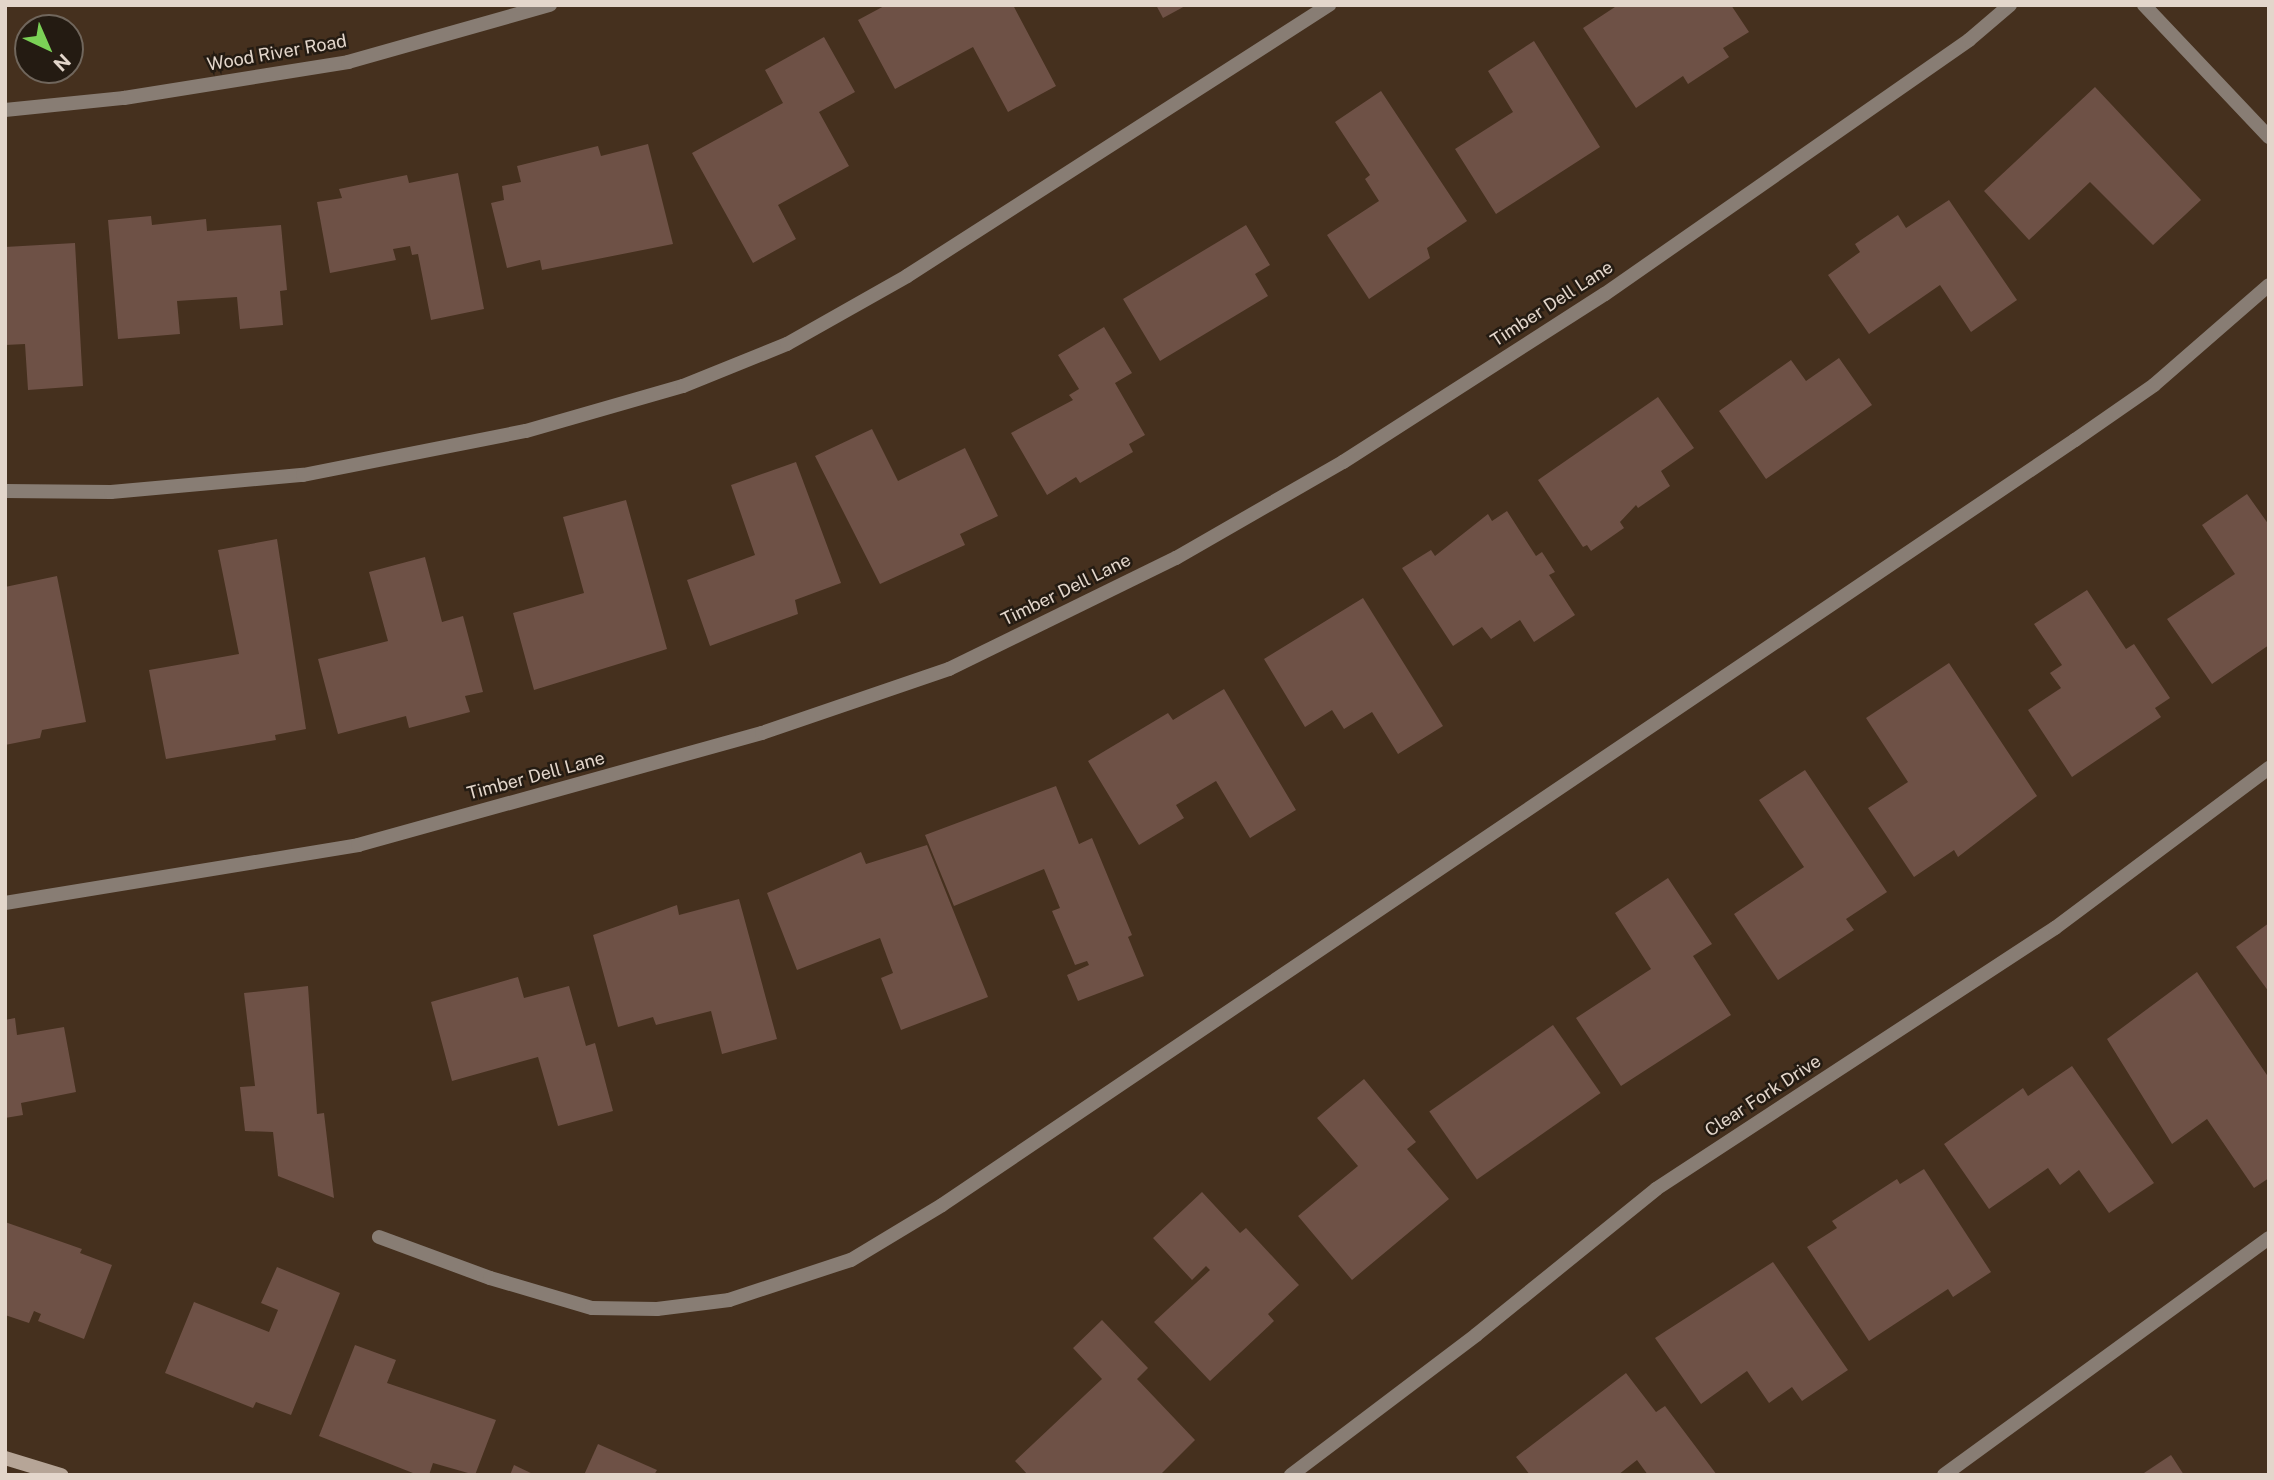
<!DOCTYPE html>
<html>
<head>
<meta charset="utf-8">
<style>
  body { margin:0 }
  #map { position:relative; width:2274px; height:1480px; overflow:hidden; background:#45301e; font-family:"Public Sans",sans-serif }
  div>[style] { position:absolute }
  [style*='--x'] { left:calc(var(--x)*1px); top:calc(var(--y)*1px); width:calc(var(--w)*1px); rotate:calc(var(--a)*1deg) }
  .building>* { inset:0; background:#6e5146; transform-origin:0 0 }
  .lane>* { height:14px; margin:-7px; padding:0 7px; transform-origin:7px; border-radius:7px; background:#887d74 }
  .street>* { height:14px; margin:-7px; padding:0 7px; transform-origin:7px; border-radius:7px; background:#887d74 }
  .secondary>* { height:14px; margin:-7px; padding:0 7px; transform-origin:7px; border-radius:7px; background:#b6a597 }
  span { translate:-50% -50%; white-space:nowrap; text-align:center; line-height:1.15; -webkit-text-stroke:5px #241b12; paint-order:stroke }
  .street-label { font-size:18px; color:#e3d6cb }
  .frame { position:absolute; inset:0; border:7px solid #e3d6cb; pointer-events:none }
  .north { position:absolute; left:14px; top:14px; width:70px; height:70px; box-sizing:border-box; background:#241b12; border:2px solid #70665c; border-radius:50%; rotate:136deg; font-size:19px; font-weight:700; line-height:28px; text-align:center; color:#e3d6cb }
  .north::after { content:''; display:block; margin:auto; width:24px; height:32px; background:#7bd156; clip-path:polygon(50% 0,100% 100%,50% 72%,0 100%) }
</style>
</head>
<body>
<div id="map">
  <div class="building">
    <div style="clip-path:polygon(886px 5px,1013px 5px,1056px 86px,1008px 112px,973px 47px,895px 89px,858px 20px)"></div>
    <div style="clip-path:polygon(1156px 5px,1187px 5px,1163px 18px)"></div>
    <div style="clip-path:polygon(1618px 5px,1731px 5px,1749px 32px,1723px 48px,1729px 57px,1688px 84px,1683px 76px,1636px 108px,1583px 28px)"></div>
    <div style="clip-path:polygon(824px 37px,855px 92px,819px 112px,849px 166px,778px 205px,796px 239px,753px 263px,692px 153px,783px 103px,765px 70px)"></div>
    <div style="clip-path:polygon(1534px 41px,1600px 147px,1496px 214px,1455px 149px,1513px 112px,1488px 71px)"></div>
    <div style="clip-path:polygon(2095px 87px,2201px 200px,2153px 245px,2090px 182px,2029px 240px,1984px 191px)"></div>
    <div style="clip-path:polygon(1381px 91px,1467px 221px,1427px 248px,1430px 258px,1369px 299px,1327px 235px,1379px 201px,1365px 179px,1370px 175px,1335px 122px)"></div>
    <div style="clip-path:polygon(648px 144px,673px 244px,542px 270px,540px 260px,507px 268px,491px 203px,504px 200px,502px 186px,521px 182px,517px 166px,598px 146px,601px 156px)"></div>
    <div style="clip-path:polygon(458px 173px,484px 309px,431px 320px,418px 254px,412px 255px,410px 246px,393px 249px,396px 260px,330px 273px,317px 202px,342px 198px,339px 189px,407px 175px,409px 183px)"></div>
    <div style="clip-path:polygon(1949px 200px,2017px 300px,1971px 332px,1940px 285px,1869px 334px,1828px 275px,1860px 252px,1855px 244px,1898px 215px,1906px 228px)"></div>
    <div style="clip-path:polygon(151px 216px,152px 225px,206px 219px,207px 231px,281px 225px,287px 290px,280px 291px,283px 325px,240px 329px,237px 297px,177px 301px,180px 334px,118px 339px,108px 220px)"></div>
    <div style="clip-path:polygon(1246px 225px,1270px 265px,1255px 274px,1268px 296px,1160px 361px,1123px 299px)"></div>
    <div style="clip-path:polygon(75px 243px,83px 386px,28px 390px,25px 344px,5px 345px,5px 247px)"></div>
    <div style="clip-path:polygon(1104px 327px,1132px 373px,1115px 383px,1145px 435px,1129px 444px,1133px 452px,1080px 483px,1076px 477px,1047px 495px,1011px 433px,1073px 400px,1069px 395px,1079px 389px,1058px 355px)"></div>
    <div style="clip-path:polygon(1839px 358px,1872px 405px,1766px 479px,1719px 411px,1791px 360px,1806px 381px)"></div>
    <div style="clip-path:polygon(1658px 397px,1694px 448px,1661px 471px,1670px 486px,1638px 508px,1636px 505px,1620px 522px,1624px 528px,1591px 551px,1587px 545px,1583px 547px,1538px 480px)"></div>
    <div style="clip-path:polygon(872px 429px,898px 481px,965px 448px,998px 516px,960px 534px,965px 545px,880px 584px,815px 456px)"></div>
    <div style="clip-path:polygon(796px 462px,841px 583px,795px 600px,798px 614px,710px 646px,687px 580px,755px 555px,731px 485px)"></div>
    <div style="clip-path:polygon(2247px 494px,2269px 525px,2269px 645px,2212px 684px,2167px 619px,2235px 574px,2202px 525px)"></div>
    <div style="clip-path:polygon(626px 500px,667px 649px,534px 690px,513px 613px,584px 593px,563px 517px)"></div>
    <div style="clip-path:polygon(1507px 511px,1536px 556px,1542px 552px,1555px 572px,1549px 575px,1575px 615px,1534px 642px,1520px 620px,1491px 639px,1482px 627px,1453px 646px,1402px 568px,1431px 550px,1435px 556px,1488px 514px,1492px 521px)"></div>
    <div style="clip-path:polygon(277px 539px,306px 729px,275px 735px,276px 740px,166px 759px,149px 670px,239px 654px,218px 550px)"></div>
    <div style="clip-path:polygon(425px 557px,442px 622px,463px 616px,483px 692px,465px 696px,470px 712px,409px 728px,406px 716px,338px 734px,318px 659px,388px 641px,369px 572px)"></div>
    <div style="clip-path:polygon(57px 576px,86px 722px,42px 730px,40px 738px,5px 745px,5px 587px)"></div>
    <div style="clip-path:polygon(2087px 590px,2126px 649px,2134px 644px,2170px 698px,2155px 708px,2161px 717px,2072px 777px,2028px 710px,2061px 688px,2050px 673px,2062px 665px,2034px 624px)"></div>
    <div style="clip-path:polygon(1363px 598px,1443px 726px,1398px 754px,1372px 712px,1344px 729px,1332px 710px,1305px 727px,1264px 659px)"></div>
    <div style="clip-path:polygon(1949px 663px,2037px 796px,1958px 857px,1954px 850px,1914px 877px,1868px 808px,1908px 782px,1866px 718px)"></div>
    <div style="clip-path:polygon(1224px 689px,1296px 810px,1250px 838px,1216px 781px,1176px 805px,1184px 818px,1139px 845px,1088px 761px,1168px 713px,1173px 720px)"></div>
    <div style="clip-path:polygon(1805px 770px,1887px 892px,1846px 919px,1854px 930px,1778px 980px,1734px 914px,1804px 867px,1759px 800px)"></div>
    <div style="clip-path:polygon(1056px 786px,1079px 844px,1092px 838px,1132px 935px,1128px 937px,1144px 976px,1078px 1001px,1067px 975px,1089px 965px,1087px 961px,1075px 965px,1052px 911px,1060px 908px,1044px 869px,954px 906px,925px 835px)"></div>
    <div style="clip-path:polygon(927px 845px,988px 997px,901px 1030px,881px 978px,893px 973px,880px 938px,797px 970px,767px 893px,861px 852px,866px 864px)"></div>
    <div style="clip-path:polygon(1668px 878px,1712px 944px,1693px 956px,1731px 1015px,1621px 1086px,1576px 1018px,1651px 969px,1615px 913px)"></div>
    <div style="clip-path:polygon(739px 899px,777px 1039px,722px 1054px,711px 1011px,656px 1025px,653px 1017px,618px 1027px,593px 935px,677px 905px,679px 915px)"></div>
    <div style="clip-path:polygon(2269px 923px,2269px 992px,2236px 947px)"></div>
    <div style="clip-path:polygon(2197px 972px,2269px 1078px,2269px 1178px,2254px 1188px,2207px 1119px,2172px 1144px,2107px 1039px)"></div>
    <div style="clip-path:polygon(518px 977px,524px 998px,569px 986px,586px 1046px,595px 1043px,613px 1111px,558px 1126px,538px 1057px,452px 1081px,431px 1002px)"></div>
    <div style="clip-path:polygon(308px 986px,317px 1114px,324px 1113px,334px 1198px,278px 1176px,273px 1132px,245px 1131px,240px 1087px,255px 1086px,244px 993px)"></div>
    <div style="clip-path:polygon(15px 1018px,17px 1035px,64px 1027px,76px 1092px,21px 1103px,23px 1115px,5px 1118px,5px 1020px)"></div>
    <div style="left:1553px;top:1025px;width:83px;height:151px;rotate:55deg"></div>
    <div style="clip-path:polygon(2072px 1066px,2154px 1183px,2109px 1213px,2079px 1170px,2060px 1185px,2048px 1168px,1989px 1209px,1944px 1144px,2023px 1088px,2028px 1096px)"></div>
    <div style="clip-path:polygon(1364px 1079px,1416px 1142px,1407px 1149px,1449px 1199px,1352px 1280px,1298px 1216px,1358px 1166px,1317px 1118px)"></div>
    <div style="clip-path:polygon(1924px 1169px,1991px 1272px,1953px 1297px,1948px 1289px,1869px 1341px,1807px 1247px,1837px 1228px,1832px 1221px,1897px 1179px,1900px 1184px)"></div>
    <div style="clip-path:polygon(1202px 1192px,1240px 1233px,1246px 1228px,1299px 1285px,1268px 1314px,1274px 1321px,1210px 1381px,1154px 1322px,1210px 1270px,1206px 1266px,1192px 1280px,1153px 1238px)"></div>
    <div style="clip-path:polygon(5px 1222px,82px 1249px,80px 1253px,112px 1265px,84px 1339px,38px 1321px,41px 1314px,34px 1311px,29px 1323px,5px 1315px)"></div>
    <div style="clip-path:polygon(1773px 1262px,1848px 1370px,1802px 1401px,1792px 1387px,1769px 1403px,1747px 1371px,1701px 1404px,1655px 1338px)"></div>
    <div style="clip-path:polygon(277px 1267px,340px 1293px,291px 1415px,256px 1402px,253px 1408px,165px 1373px,194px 1302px,269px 1332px,278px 1310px,261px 1303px)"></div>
    <div style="clip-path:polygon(1102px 1320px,1148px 1368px,1137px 1379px,1195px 1440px,1160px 1475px,1028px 1475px,1015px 1461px,1102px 1379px,1073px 1348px)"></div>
    <div style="clip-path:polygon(355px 1345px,396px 1360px,387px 1383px,496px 1420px,475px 1475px,433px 1463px,429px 1475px,418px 1475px,319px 1436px)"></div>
    <div style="clip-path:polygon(1626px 1373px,1656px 1412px,1665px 1406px,1717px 1475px,1648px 1475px,1637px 1460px,1618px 1475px,1530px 1475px,1516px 1457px)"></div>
    <div style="clip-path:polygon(598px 1444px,657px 1470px,654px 1475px,584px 1475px)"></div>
    <div style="clip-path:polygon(2171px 1455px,2184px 1475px,2141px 1475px)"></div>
    <div style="clip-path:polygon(514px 1465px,535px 1475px,510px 1475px)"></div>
  </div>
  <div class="lane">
    <div style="--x:5;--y:491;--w:106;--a:0.5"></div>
    <div style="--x:111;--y:492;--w:193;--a:-5.1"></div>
    <div style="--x:303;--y:475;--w:227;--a:-11.2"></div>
    <div style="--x:526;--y:431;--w:163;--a:-16"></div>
    <div style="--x:683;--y:386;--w:112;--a:-22"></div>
    <div style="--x:787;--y:344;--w:138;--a:-29.5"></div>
    <div style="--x:907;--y:276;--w:502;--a:-32.71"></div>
    <div style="--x:1944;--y:1475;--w:402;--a:-36.1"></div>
  </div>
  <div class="street">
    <div style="--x:2144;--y:5;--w:182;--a:46.6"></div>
    <div style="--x:5;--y:110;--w:120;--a:-5.8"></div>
    <div style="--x:124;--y:98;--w:227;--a:-9.1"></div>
    <div style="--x:348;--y:62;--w:210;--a:-15.8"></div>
    <div style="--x:5;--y:903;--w:358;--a:-9.3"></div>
    <div style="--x:358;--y:845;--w:419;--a:-15.5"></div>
    <div style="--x:762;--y:733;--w:198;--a:-18.9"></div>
    <div style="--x:949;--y:669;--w:253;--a:-26.1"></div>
    <div style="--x:1176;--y:558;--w:193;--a:-29.9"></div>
    <div style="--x:1343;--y:462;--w:311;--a:-32.7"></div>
    <div style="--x:1605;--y:294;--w:444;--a:-34.9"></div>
    <div style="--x:1969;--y:40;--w:54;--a:-40.5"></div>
    <div style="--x:379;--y:1237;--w:118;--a:20.3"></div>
    <div style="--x:490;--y:1278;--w:106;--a:16.4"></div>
    <div style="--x:592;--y:1308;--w:65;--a:0.9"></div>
    <div style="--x:657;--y:1309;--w:73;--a:-7.1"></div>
    <div style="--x:729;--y:1300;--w:128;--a:-18.2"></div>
    <div style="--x:851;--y:1260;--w:106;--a:-31.1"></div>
    <div style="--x:942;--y:1205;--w:1367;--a:-34.03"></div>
    <div style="--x:2075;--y:440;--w:96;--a:-34.8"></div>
    <div style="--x:2154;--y:385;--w:152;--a:-41"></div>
    <div style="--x:1291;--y:1475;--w:232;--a:-37.1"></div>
    <div style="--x:1476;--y:1335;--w:232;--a:-39"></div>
    <div style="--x:1656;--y:1189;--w:477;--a:-33.2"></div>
    <div style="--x:2055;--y:928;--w:267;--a:-36.8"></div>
  </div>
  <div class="secondary">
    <div style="--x:5;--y:1458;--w:59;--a:16.9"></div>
  </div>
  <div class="street-label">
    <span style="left:277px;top:53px;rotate:-10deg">Wood River Road</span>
    <span style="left:1552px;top:304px;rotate:-33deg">Timber Dell Lane</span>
    <span style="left:1066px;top:590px;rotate:-26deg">Timber Dell Lane</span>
    <span style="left:536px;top:776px;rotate:-15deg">Timber Dell Lane</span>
    <span style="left:1763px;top:1096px;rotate:-33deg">Clear Fork Drive</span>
  </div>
  <div class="frame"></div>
  <div class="north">N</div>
</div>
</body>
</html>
